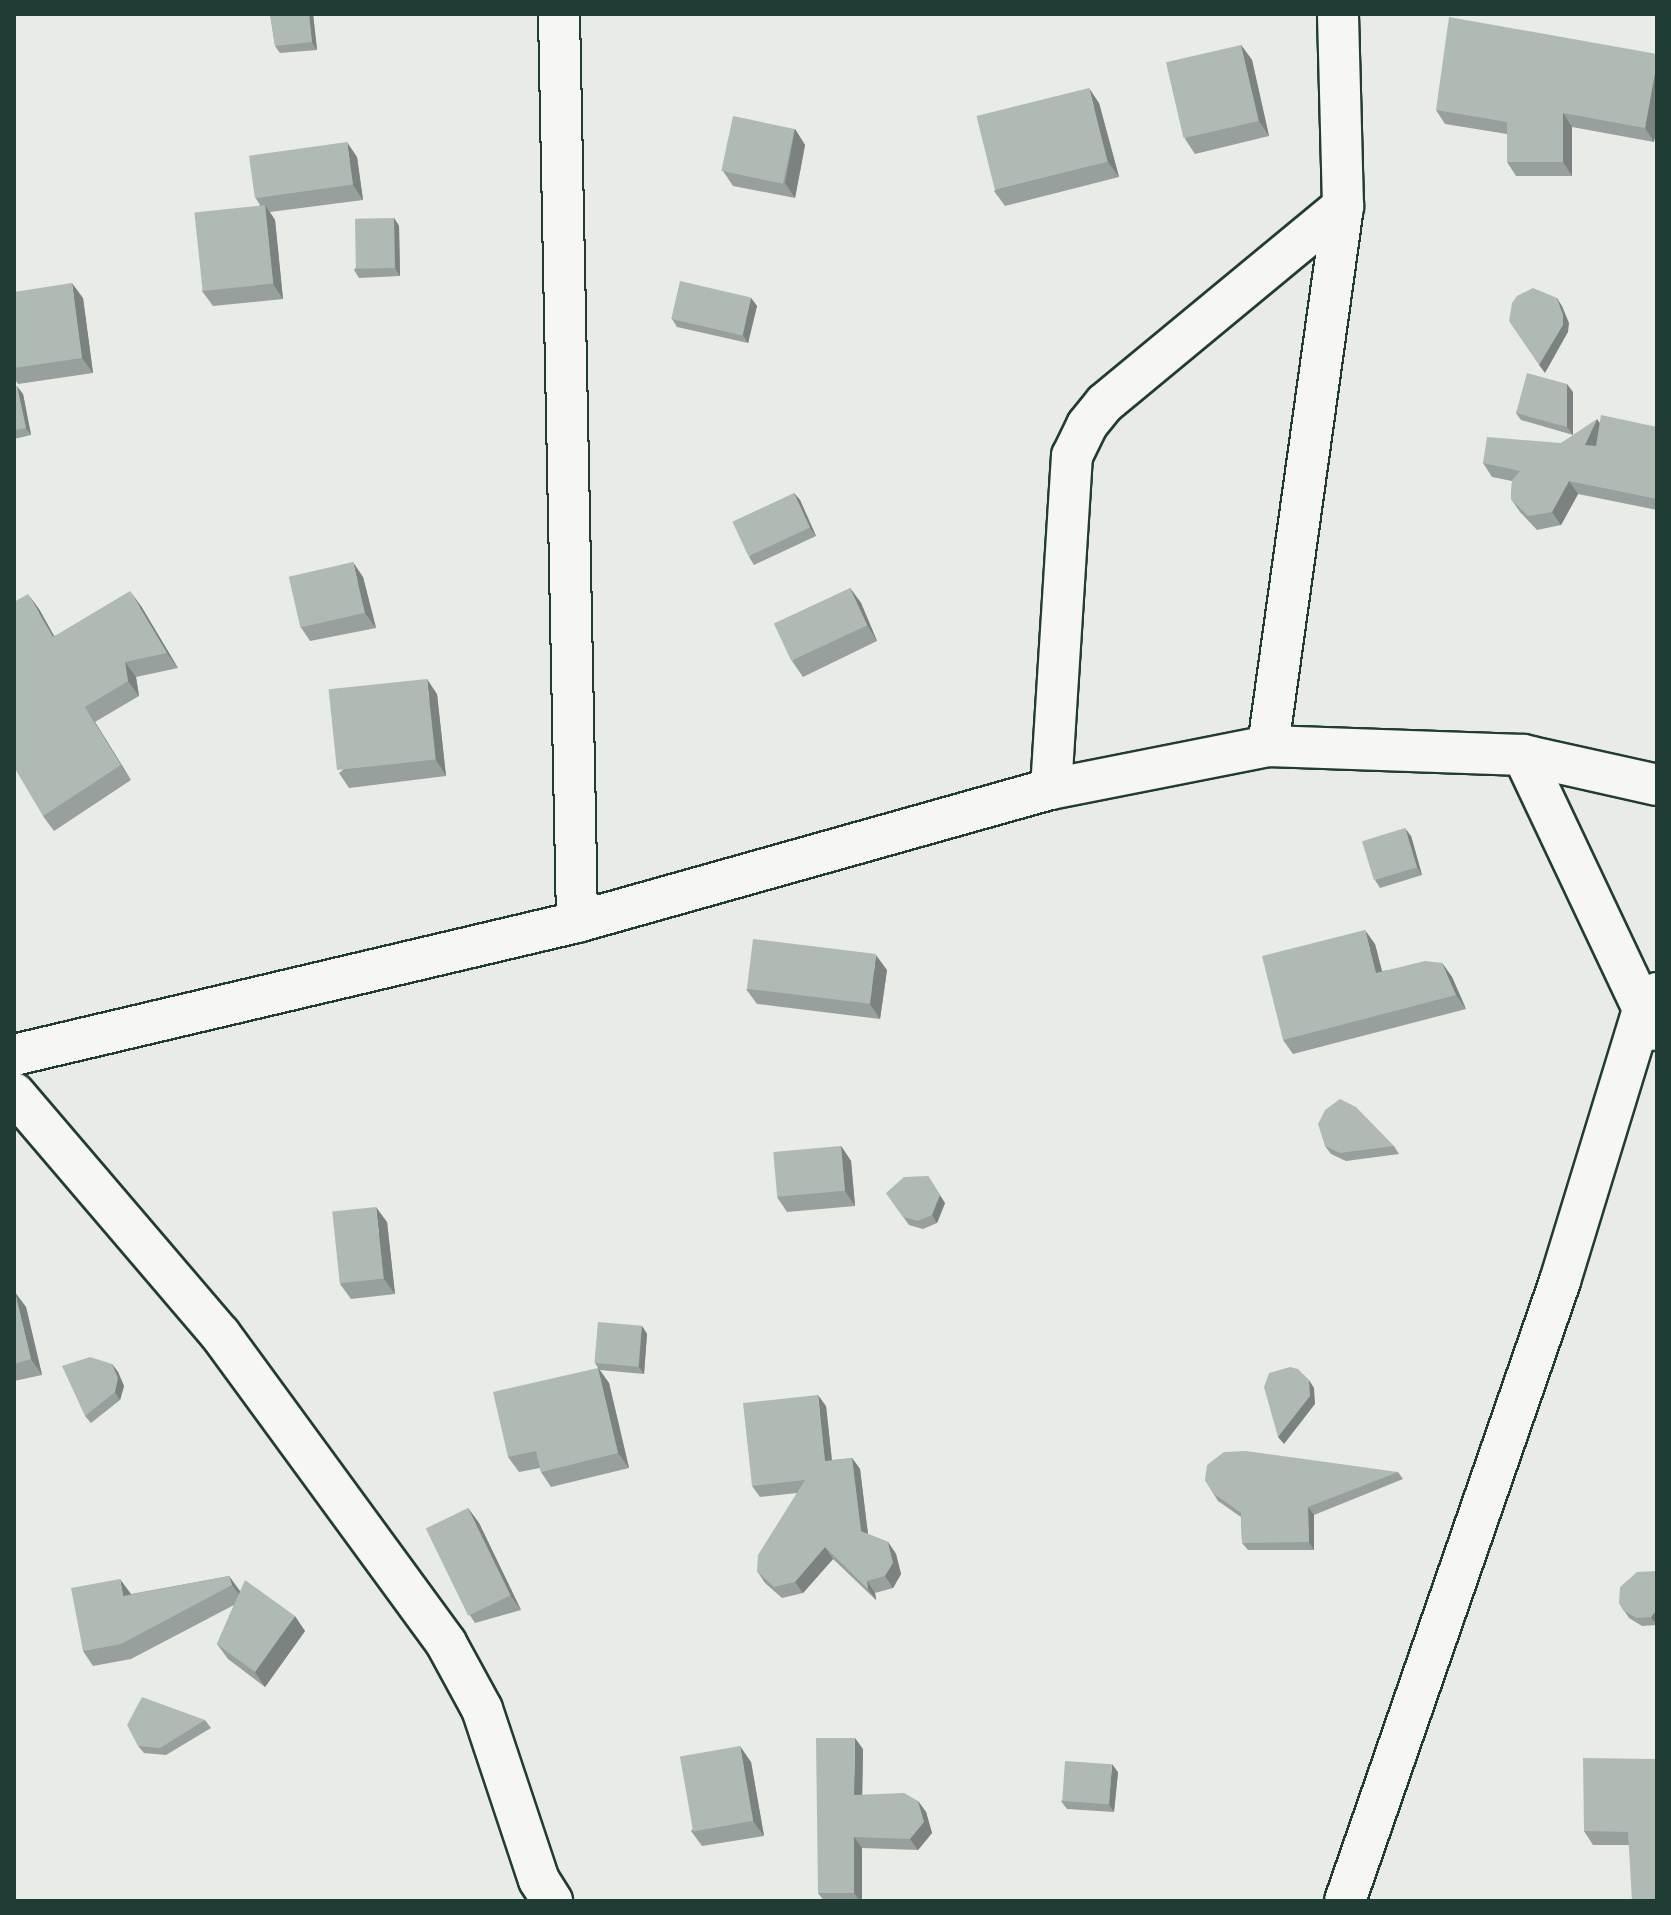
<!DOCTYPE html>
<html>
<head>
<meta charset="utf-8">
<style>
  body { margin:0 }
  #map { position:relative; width:1671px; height:1915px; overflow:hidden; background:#e9ebe7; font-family:"Gochi Hand",sans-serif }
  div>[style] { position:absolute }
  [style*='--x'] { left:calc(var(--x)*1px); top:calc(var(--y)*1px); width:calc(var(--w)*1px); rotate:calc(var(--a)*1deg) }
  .roads { filter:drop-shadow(2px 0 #1f3d34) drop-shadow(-2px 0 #1f3d34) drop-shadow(0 2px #1f3d34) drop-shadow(0 -2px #1f3d34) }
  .street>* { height:40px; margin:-20px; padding:0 20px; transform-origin:20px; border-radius:20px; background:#f6f6f2 }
  .wall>* { inset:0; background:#97a09c }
  .shaded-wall>* { inset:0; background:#7b827f }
  .building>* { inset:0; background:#b0bab5; transform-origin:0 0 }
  span { translate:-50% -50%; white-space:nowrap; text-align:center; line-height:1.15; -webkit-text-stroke:7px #f6f6f2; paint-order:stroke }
  .frame { position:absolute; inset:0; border:16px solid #1f3d34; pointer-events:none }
</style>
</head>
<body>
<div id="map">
  <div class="roads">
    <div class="street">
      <div style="--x:559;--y:14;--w:908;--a:88.86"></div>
      <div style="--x:1268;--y:746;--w:545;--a:-82.09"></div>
      <div style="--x:1343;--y:206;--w:192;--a:-91.5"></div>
      <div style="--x:1523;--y:755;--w:304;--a:64.7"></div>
      <div style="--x:1051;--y:789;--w:334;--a:-86.4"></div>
      <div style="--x:1072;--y:456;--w:34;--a:-64"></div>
      <div style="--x:1087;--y:425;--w:28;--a:-51"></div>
      <div style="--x:1105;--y:403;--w:309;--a:-39.6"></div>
      <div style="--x:14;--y:1055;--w:578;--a:-13.29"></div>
      <div style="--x:577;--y:922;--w:492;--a:-15.7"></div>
      <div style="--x:1051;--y:789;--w:221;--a:-11.2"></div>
      <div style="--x:1268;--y:746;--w:255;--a:2"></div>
      <div style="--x:1523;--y:755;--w:137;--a:12.6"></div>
      <div style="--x:14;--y:1093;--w:317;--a:49.5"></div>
      <div style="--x:220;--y:1334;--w:383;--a:53.8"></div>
      <div style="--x:446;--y:1643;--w:75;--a:61.4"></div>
      <div style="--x:482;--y:1709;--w:180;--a:71.6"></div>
      <div style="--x:539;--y:1880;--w:25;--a:58"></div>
      <div style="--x:1345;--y:1901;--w:656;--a:-70.87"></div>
      <div style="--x:1560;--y:1281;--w:287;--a:-73"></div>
      <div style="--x:1644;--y:1007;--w:19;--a:-47"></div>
    </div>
  </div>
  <div class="wall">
    <div style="clip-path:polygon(270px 14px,313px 14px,317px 50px,280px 53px,275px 46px)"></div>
    <div style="clip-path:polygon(1241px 45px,1252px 60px,1269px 136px,1195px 154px,1185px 139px)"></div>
    <div style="clip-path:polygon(1657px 54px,1654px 142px,1572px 127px,1572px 176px,1516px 176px,1507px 162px,1507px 134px,1445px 124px,1436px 110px)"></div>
    <div style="clip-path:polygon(1099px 103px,1119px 177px,1005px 206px,994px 191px)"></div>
    <div style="clip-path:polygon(795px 129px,805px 145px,795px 198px,733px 186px,723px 171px)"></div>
    <div style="clip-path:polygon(357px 157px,363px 200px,270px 212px,275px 220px,283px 299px,213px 306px,202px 291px,260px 205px,255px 197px)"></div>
    <div style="clip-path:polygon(394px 218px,399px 226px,400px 276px,359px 278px,354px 270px)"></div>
    <div style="clip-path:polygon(14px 292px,83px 298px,93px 373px,18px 384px,14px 378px)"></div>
    <div style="clip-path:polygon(751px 298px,757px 306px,748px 343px,677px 327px,672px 319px)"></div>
    <div style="clip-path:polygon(14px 387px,23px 394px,31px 435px,14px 439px)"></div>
    <div style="clip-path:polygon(1573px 392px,1573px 435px,1521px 420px,1516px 413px)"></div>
    <div style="clip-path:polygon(1600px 424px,1657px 427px,1657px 510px,1578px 494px,1561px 525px,1537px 530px,1520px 512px,1511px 499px,1512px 481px,1492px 477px,1483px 463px,1561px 443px)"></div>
    <div style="clip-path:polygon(794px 493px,800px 500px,816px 536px,754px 565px,749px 557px)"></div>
    <div style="clip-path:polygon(363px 577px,376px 628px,310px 641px,300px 626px)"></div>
    <div style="clip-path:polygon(850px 588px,861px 603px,877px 641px,803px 677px,792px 661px)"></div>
    <div style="clip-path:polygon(141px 606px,178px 668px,136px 677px,139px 696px,95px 722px,131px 780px,54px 831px,43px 816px,39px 609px,54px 636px)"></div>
    <div style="clip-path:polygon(437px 694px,446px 776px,349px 788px,339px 773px)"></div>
    <div style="clip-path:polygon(1411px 836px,1422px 875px,1380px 888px,1375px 880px)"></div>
    <div style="clip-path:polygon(1375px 944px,1382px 971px,1442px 963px,1452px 977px,1466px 1009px,1293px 1054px,1283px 1040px)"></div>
    <div style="clip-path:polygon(887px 970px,880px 1019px,757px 1004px,746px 989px)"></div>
    <div style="clip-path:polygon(841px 1146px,851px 1161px,855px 1206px,787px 1212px,777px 1197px)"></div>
    <div style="clip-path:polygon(1325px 1146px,1394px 1146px,1399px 1154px,1346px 1161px,1331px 1154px)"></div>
    <div style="clip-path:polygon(886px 1193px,945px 1203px,937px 1223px,923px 1229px,909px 1225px)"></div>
    <div style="clip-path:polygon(387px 1222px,395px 1294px,351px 1299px,340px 1284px)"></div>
    <div style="clip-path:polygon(14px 1293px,26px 1307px,42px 1375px,14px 1381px)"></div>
    <div style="clip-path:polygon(642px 1326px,647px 1334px,644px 1374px,600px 1370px,609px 1383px,629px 1468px,551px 1487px,541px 1472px,540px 1468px,519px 1472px,508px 1457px,598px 1368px,595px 1363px)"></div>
    <div style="clip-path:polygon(112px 1364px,118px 1372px,124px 1386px,120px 1400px,91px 1423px,85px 1416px)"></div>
    <div style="clip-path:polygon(826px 1406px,832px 1460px,852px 1458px,860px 1469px,868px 1534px,888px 1542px,896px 1554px,901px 1574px,893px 1588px,875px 1593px,876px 1600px,833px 1559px,803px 1593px,782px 1598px,765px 1583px,757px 1571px,797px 1493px,760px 1497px,752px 1486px)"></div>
    <div style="clip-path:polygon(1398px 1472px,1403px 1479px,1314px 1515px,1314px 1550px,1248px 1550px,1242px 1543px,1241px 1517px,1218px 1501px,1205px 1480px)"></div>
    <div style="clip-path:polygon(468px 1508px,479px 1523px,521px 1610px,475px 1623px,465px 1608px)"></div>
    <div style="clip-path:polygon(1657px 1571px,1657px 1625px,1642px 1626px,1629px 1618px,1619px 1603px)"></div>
    <div style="clip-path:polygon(229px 1576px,240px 1592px,305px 1631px,265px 1687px,228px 1659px,217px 1644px,234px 1605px,131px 1659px,93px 1666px,83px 1651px,131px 1594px)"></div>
    <div style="clip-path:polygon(205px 1720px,211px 1728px,166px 1755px,144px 1753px,138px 1746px)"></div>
    <div style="clip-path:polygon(863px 1749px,862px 1795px,918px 1801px,926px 1812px,932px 1833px,918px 1850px,862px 1848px,862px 1901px,824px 1901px,818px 1893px)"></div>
    <div style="clip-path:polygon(1657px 1759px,1629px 1845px,1593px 1845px,1584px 1831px)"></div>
    <div style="clip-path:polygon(751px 1762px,764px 1836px,702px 1846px,691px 1831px)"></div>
    <div style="clip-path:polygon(1118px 1772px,1114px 1812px,1067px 1809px,1061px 1801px)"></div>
  </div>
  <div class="shaded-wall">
    <div style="clip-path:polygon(309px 14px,313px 14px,317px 50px,312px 42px)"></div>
    <div style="clip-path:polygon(1241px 45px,1252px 60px,1269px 136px,1259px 121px)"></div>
    <div style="clip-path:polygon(1657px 62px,1657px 128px,1654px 142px,1645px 128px)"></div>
    <div style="clip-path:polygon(1089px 88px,1099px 103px,1119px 177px,1108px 162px)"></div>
    <div style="clip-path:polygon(1563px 113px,1572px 127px,1572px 176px,1563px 162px)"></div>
    <div style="clip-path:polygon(795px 129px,805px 145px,795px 198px,785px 183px)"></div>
    <div style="clip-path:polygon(347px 142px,357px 157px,363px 200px,353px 185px)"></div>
    <div style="clip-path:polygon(265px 205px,275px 220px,283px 299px,273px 284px)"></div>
    <div style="clip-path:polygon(394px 218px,399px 226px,400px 276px,395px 268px)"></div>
    <div style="clip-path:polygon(72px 283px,83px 298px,93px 373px,82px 358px)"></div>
    <div style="clip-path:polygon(751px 298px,757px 306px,748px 343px,743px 335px)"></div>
    <div style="clip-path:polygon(1557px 298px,1562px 306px,1569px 323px,1568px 332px,1545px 373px,1539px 365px)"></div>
    <div style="clip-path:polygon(1567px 384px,1573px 392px,1573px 435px,1567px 427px)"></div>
    <div style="clip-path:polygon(17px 386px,23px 394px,31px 435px,26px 428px)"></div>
    <div style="clip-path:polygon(1597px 419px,1606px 432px,1594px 458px,1585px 445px)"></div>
    <div style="clip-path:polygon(1569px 481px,1578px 494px,1561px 525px,1552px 512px)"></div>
    <div style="clip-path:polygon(794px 493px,800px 500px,816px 536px,810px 528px)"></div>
    <div style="clip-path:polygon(353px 562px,363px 577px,376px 628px,365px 613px)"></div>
    <div style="clip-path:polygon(850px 588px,861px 603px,877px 641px,867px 625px)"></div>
    <div style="clip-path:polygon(130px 591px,141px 606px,178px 668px,167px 653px)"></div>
    <div style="clip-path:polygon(28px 594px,39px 609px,63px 652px,53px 637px)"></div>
    <div style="clip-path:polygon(125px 662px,136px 677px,139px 696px,128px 681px)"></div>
    <div style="clip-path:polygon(427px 679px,437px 694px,446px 776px,436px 760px)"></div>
    <div style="clip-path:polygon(85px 707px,95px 722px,131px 780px,121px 765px)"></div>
    <div style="clip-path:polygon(1405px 828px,1411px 836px,1422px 875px,1417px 867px)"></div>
    <div style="clip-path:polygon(1365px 930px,1375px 944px,1386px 987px,1376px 973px)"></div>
    <div style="clip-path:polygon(876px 955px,887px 970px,880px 1019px,870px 1004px)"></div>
    <div style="clip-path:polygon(1442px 963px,1452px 977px,1466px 1009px,1456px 995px)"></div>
    <div style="clip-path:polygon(841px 1146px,851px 1161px,855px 1206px,845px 1191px)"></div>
    <div style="clip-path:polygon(928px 1176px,945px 1203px,937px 1223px,932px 1215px)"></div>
    <div style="clip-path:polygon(376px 1207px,387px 1222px,395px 1294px,384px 1279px)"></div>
    <div style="clip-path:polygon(15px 1292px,26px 1307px,42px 1375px,31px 1359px)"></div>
    <div style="clip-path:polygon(642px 1326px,647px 1334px,644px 1374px,639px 1367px)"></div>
    <div style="clip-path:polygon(112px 1364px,118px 1372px,124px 1386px,120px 1400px,115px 1392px)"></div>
    <div style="clip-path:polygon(598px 1368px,609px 1383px,629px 1468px,618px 1453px)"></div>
    <div style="clip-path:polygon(1309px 1380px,1314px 1388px,1315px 1404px,1284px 1444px,1278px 1437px)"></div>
    <div style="clip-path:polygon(818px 1395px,826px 1406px,833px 1472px,825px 1461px)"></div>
    <div style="clip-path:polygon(852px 1458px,860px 1469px,869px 1543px,861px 1531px)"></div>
    <div style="clip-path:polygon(1308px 1507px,1314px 1515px,1314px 1550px,1309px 1542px)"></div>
    <div style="clip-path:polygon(468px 1508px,479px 1523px,521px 1610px,510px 1595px)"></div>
    <div style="clip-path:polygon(888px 1542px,896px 1554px,901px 1574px,893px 1588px,885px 1576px)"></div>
    <div style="clip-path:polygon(825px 1547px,833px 1559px,803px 1593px,795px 1582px)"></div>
    <div style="clip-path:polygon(229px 1576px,240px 1591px,243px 1600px,232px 1585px)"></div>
    <div style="clip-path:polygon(120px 1579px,131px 1594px,134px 1611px,123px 1596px)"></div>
    <div style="clip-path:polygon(867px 1581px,875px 1593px,876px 1600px,868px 1589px)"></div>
    <div style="clip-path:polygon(1657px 1610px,1657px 1625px,1651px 1617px)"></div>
    <div style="clip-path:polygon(295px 1616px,305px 1631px,265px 1687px,255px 1672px)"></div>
    <div style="clip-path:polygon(855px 1738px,863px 1749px,862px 1806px,854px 1795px)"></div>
    <div style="clip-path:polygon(740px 1746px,751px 1762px,764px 1836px,753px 1821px)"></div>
    <div style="clip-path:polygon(1112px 1764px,1118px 1772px,1114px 1812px,1109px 1804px)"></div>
    <div style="clip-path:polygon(918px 1801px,926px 1812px,932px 1833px,918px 1850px,910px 1839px)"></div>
    <div style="clip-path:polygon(854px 1837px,862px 1848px,862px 1901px,860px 1901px,854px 1893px)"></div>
  </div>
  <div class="building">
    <div style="clip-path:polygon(270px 14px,309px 14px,312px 42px,275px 46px)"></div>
    <div style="clip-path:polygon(1449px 17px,1657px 54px,1657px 62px,1645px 128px,1563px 113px,1563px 162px,1507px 162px,1507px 122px,1436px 110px)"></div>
    <div style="left:1241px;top:45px;width:78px;height:77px;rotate:77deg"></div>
    <div style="left:1089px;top:88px;width:76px;height:116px;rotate:76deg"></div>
    <div style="left:733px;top:116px;width:63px;height:56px;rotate:12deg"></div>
    <div style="left:347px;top:142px;width:43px;height:99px;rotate:82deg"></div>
    <div style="left:265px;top:205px;width:79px;height:71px;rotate:84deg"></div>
    <div style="left:394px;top:218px;width:50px;height:39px;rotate:89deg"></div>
    <div style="left:680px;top:281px;width:73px;height:39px;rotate:13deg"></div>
    <div style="clip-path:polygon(72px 283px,82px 358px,14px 368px,14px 292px)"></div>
    <div style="clip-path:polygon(1533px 288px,1557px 298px,1563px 315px,1563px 325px,1539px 365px,1509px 321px,1512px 303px,1517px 296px)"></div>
    <div style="clip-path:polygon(1527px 373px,1567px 384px,1567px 427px,1516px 413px)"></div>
    <div style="clip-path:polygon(17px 386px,26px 428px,14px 430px,14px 387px)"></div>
    <div style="clip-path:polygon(1601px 415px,1657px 427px,1657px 499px,1569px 481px,1552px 512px,1528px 516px,1511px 499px,1512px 480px,1520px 471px,1483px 463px,1487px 437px,1561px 443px,1597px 419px,1585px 445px,1596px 446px)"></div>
    <div style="left:794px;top:493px;width:38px;height:68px;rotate:65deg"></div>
    <div style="left:353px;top:562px;width:52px;height:66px;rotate:77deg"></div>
    <div style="left:850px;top:588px;width:41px;height:84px;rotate:65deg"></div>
    <div style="clip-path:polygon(130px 591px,167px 653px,125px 662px,128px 681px,85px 707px,121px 765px,43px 816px,14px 767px,14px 602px,28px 594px,53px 637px)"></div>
    <div style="left:427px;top:679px;width:81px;height:99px;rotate:84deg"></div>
    <div style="left:1405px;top:828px;width:41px;height:45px;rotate:73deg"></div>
    <div style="clip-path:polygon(1365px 930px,1376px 973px,1425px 961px,1442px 963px,1456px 995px,1283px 1040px,1262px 956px)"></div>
    <div style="left:753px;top:939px;width:124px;height:50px;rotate:7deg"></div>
    <div style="clip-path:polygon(1340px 1099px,1356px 1107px,1394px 1146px,1340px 1153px,1325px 1146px,1318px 1124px,1325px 1110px)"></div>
    <div style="left:841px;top:1146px;width:45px;height:68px;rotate:85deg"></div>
    <div style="clip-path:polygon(928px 1176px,940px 1195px,932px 1215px,918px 1221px,903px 1217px,886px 1193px,904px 1177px)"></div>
    <div style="left:376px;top:1207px;width:72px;height:44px;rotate:84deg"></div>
    <div style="clip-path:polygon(15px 1292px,31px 1359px,14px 1364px,14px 1293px)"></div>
    <div style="left:598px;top:1322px;width:44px;height:41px;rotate:5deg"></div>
    <div style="clip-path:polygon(90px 1357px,112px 1364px,118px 1378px,115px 1392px,85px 1416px,62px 1366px)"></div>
    <div style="clip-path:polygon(1290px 1367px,1298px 1369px,1309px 1380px,1310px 1396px,1278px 1437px,1264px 1387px,1269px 1373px)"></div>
    <div style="clip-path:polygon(598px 1368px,618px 1453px,541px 1472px,536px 1451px,508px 1457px,493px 1392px)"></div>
    <div style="clip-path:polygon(818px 1395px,825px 1461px,852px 1458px,861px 1531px,888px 1542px,893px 1563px,885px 1576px,867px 1581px,868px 1589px,825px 1547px,795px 1582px,774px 1587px,757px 1571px,758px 1555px,805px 1480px,752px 1486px,743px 1403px)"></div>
    <div style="clip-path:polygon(1246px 1451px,1398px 1472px,1308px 1507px,1309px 1542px,1242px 1543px,1241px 1513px,1213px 1493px,1205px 1480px,1207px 1465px,1224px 1452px)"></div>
    <div style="left:468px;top:1508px;width:97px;height:47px;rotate:64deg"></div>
    <div style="clip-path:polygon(1657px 1571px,1657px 1610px,1651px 1617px,1636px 1618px,1623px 1610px,1619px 1603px,1620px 1587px,1637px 1572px)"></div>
    <div style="clip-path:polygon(229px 1576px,232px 1585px,121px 1644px,83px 1651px,71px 1588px,120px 1579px,123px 1596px)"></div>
    <div style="clip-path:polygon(245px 1580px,295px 1616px,255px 1672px,217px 1644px)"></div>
    <div style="clip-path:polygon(142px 1697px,205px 1720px,160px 1748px,138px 1746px,127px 1725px)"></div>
    <div style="clip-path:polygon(816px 1738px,855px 1738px,854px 1795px,904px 1793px,918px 1801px,924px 1822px,910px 1839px,854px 1837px,854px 1893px,818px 1893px)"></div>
    <div style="left:740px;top:1746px;width:76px;height:61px;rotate:80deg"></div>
    <div style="clip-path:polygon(1583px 1758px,1657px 1759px,1657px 1901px,1632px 1901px,1628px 1832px,1584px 1831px)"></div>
    <div style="left:1065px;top:1761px;width:47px;height:40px;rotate:4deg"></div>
  </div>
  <div class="frame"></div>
</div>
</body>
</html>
